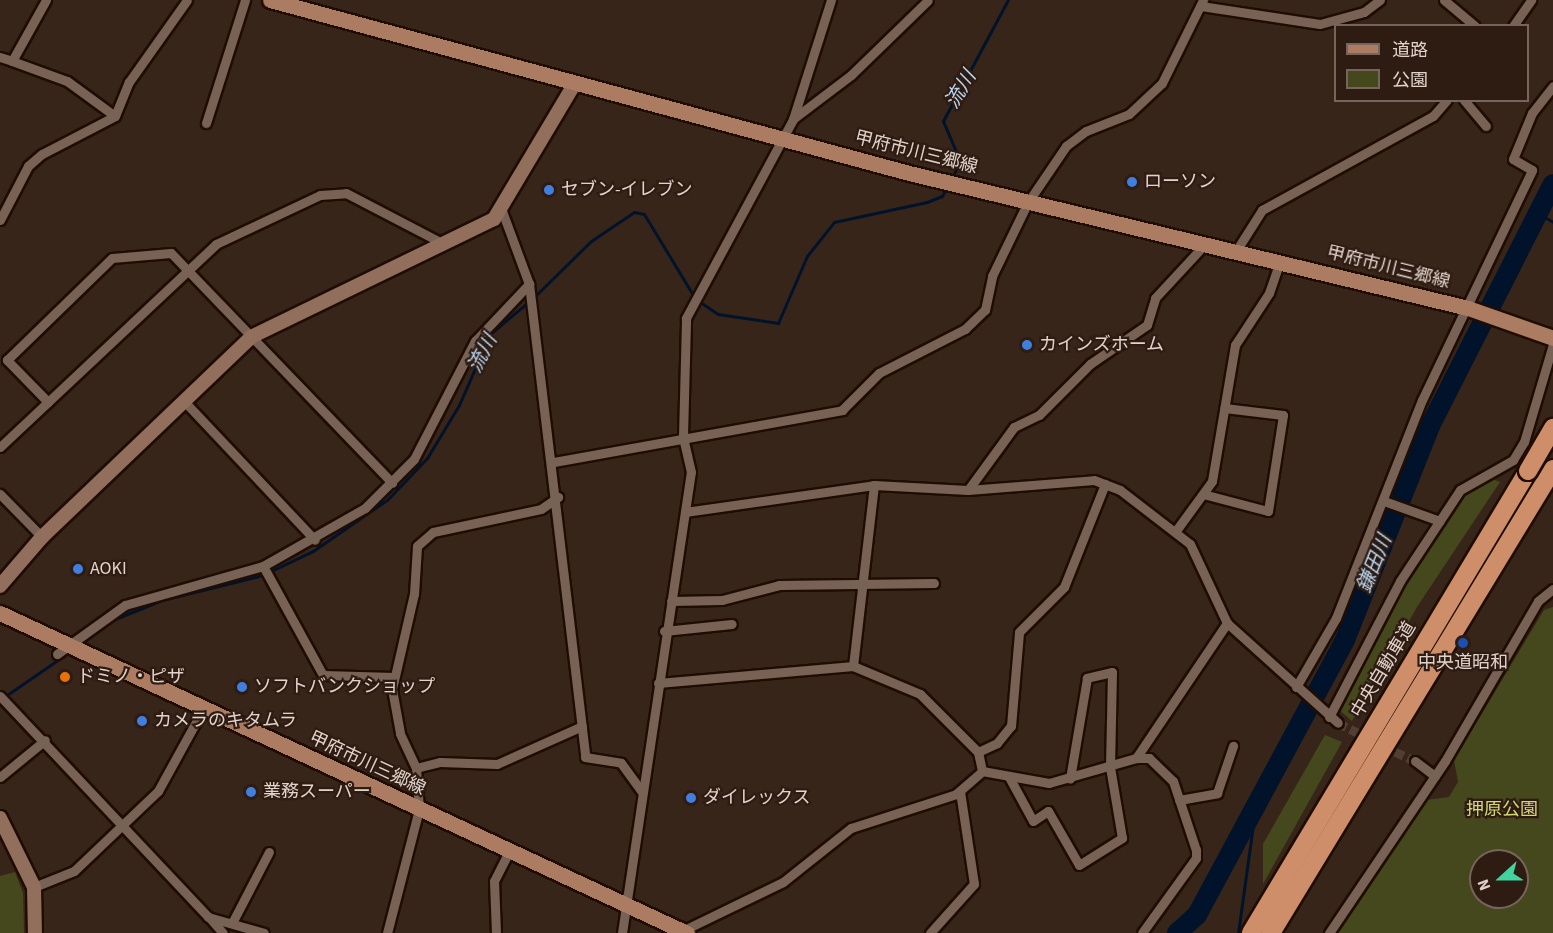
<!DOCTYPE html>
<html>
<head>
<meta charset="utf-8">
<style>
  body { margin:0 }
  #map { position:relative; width:1553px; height:933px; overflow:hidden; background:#38251a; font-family:"Source Sans 3","Noto Sans JP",sans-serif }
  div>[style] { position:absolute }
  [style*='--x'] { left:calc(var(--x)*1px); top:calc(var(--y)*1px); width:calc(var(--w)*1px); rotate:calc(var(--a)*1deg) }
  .green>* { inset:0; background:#45481c }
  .stream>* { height:3px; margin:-1.5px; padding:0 1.5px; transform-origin:1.5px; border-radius:1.5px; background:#00132a }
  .river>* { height:20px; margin:-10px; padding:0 10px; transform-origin:10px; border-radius:10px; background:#00132a }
  .street-tunnel>* { height:9px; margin-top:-4.5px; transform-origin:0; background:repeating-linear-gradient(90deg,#513f35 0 9px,transparent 0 13.5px) }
  .roads { filter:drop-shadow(2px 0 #1f0d04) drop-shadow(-2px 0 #1f0d04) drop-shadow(0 2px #1f0d04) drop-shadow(0 -2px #1f0d04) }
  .street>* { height:9px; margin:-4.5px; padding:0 4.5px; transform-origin:4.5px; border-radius:4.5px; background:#786256 }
  .secondary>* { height:14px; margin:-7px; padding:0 7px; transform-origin:7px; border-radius:7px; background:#926f5c }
  .primary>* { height:15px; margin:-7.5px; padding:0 7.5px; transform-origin:7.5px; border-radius:7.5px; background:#ac7c62 }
  .highway>* { height:18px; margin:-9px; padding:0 9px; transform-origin:9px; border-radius:9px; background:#cf8e6a }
  .bridges { filter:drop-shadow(2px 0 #1f0d04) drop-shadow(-2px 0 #1f0d04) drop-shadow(0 2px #1f0d04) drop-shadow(0 -2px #1f0d04) }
  .highway-bridge>* { height:18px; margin:-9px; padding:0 9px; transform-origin:9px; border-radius:9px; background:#cf8e6a }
  .dots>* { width:16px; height:16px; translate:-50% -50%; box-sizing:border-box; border:3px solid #2e1b11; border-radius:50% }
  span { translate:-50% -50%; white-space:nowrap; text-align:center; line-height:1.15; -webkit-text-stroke:4.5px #2e1b11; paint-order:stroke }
  .street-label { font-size:18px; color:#e0d3cc }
  .poi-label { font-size:18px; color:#e0d3cc }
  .left { translate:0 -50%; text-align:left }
  .park-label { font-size:18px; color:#d3da74 }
  .water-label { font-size:20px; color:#b8d6f2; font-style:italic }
  .legend { position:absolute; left:1334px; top:24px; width:195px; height:78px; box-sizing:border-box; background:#2e1b11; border:2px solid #75655c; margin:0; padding:8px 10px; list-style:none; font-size:18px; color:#e0d3cc }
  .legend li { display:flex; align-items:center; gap:12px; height:30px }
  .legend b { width:30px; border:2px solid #75655c }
  .north { position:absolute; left:1469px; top:849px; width:60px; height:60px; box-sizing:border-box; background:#2e1b11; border:2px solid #75655c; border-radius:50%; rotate:249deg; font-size:16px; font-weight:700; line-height:24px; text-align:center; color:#e0d3cc }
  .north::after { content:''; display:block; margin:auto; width:21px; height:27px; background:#41d4a1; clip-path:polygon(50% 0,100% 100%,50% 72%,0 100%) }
</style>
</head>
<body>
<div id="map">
  <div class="green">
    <div style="clip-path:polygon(1492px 479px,1500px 482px,1417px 607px,1352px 721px,1338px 709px,1387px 611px,1462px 497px)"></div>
    <div style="clip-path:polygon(evenodd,1553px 607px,1553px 933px,1337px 933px,1426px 800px,1449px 797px,1458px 782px,1454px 760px,1544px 610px,1553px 607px,1481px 861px,1517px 861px,1517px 897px,1481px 897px,1481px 861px)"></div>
    <div style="clip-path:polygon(1325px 735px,1342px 742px,1263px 884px,1263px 844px)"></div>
    <div style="clip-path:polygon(15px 872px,23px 893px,24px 933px,0 933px,0 876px)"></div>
  </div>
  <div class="stream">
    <div style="--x:952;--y:178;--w:19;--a:-65"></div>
    <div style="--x:960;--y:161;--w:43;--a:-113"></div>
    <div style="--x:943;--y:121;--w:137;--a:-61.8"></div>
    <div style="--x:1537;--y:213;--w:18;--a:29"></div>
    <div style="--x:533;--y:298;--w:81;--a:-44.5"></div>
    <div style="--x:591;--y:241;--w:52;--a:-34"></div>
    <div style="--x:634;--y:212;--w:10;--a:11"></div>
    <div style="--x:644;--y:214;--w:95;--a:58.8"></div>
    <div style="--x:703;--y:304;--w:18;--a:34"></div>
    <div style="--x:718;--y:314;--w:61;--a:8.5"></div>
    <div style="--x:778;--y:323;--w:73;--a:-66.6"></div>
    <div style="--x:807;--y:256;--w:43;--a:-51.5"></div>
    <div style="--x:834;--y:222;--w:95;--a:-12.1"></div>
    <div style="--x:927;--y:202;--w:16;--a:-22"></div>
    <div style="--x:942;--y:196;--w:10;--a:-61"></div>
    <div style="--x:269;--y:572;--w:49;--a:-25.5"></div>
    <div style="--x:313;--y:551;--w:91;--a:-34.7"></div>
    <div style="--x:388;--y:499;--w:57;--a:-46.4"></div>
    <div style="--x:427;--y:458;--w:62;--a:-58.9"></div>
    <div style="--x:459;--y:405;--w:77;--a:-66.4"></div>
    <div style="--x:490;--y:334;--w:50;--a:-40.1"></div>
    <div style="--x:110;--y:621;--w:56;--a:-22"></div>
    <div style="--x:162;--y:600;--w:100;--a:-13.9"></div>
    <div style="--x:4;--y:697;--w:67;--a:-34.6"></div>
    <div style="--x:1238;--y:933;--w:123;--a:-82.1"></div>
  </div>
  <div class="river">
    <div style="--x:1177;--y:933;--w:27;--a:-42"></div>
    <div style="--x:1197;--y:915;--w:312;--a:-61.7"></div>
    <div style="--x:1345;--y:640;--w:230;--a:-68.3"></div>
    <div style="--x:1430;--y:426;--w:271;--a:-63.1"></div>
  </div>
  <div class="street-tunnel">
    <div style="--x:1338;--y:723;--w:37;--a:26"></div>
    <div style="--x:1383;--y:746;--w:35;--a:25"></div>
  </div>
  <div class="roads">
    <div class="street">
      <div style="--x:1444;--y:0;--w:40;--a:40"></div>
      <div style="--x:1201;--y:6;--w:120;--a:8.6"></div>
      <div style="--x:1320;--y:24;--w:46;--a:-15.3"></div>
      <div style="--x:1364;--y:12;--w:20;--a:-37"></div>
      <div style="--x:1513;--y:26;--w:32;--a:-55"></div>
      <div style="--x:0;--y:57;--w:13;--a:18"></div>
      <div style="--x:12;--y:61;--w:70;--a:-60.9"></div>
      <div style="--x:12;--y:61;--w:59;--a:20"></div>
      <div style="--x:67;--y:81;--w:59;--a:36.1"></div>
      <div style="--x:1464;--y:100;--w:34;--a:50"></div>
      <div style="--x:793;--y:119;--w:73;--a:-37.2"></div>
      <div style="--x:851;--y:75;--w:107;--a:-44.2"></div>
      <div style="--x:206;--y:123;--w:129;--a:-72.4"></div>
      <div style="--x:502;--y:211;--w:78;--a:69.7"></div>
      <div style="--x:529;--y:284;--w:476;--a:83.2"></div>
      <div style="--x:585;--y:757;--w:36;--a:9"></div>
      <div style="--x:621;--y:763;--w:34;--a:54"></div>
      <div style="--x:0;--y:220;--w:61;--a:-62.6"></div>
      <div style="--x:28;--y:166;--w:18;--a:-41"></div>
      <div style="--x:42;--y:154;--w:82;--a:-27.5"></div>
      <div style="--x:115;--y:116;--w:37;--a:-68"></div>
      <div style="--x:129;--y:82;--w:100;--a:-54.7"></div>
      <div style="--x:1236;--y:251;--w:49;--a:-57.6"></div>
      <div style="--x:1262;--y:210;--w:195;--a:-28.8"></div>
      <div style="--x:1433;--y:116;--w:21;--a:-49"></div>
      <div style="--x:183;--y:400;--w:192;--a:46.7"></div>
      <div style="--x:48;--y:402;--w:59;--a:-134.3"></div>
      <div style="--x:7;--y:360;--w:146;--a:-44.2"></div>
      <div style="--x:112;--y:258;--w:59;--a:-4.8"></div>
      <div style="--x:171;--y:253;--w:319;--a:46.1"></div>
      <div style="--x:0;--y:447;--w:296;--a:-43.2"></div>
      <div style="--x:216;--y:244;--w:115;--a:-25.2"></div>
      <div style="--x:320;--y:195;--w:26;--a:-4"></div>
      <div style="--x:346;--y:193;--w:108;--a:27.5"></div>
      <div style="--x:554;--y:462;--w:293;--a:-10.2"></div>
      <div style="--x:842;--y:410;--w:52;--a:-45"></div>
      <div style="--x:879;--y:373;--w:97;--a:-27.1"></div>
      <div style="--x:965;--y:329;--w:28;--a:-44"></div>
      <div style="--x:985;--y:310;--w:35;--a:-78"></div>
      <div style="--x:992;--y:276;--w:82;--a:-64.1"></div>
      <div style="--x:1028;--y:202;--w:68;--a:-55.8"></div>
      <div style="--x:1066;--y:146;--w:25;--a:-37"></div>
      <div style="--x:1086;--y:131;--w:46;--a:-21.6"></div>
      <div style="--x:1129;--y:114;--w:45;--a:-43.2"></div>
      <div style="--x:1162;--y:83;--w:93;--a:-63.7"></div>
      <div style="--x:968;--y:490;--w:78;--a:-53.9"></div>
      <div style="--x:1014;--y:427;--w:28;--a:-26"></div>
      <div style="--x:1039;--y:415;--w:72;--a:-45"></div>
      <div style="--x:1090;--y:364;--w:69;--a:-34.4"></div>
      <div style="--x:1147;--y:325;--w:28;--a:-73"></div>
      <div style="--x:1155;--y:298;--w:74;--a:-47.2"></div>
      <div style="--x:0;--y:494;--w:60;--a:45.7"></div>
      <div style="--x:1203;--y:494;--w:67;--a:14.7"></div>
      <div style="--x:1268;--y:511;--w:97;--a:-81.1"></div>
      <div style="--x:1283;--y:415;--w:59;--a:-173.2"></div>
      <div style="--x:1384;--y:501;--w:59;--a:19.7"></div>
      <div style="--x:685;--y:512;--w:191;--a:-8.1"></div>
      <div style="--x:874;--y:485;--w:94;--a:3"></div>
      <div style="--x:968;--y:490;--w:126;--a:-4.5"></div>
      <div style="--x:1094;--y:480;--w:28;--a:21"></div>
      <div style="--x:1120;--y:490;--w:88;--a:37.6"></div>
      <div style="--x:1190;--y:544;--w:87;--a:64.9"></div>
      <div style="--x:1227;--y:623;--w:149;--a:42"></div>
      <div style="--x:1175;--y:532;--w:63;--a:-54"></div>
      <div style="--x:1212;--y:481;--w:138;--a:-80.4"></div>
      <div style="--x:1235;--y:345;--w:62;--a:-56.8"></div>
      <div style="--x:1269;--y:293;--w:34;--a:-71"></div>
      <div style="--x:263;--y:566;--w:124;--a:61.2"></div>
      <div style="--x:323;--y:675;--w:71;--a:1.6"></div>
      <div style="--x:671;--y:601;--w:51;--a:-1.1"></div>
      <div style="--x:722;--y:600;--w:59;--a:-14.7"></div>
      <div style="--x:779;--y:585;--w:155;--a:-0.7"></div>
      <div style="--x:664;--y:631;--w:68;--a:-5.9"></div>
      <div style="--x:57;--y:654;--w:84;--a:-35.8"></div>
      <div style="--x:125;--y:605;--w:143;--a:-15.8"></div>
      <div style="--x:263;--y:566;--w:117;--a:-29.6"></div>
      <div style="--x:365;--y:508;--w:69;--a:-45"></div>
      <div style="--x:414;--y:459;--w:133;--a:-62.7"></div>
      <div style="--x:475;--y:341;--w:79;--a:-46.5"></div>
      <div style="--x:853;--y:666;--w:182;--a:-83.4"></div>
      <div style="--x:658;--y:683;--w:196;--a:-5"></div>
      <div style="--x:853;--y:666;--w:73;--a:22.7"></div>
      <div style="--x:920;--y:694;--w:82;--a:45"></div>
      <div style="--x:978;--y:752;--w:19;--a:78"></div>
      <div style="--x:1296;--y:687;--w:80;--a:-59.9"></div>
      <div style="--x:1336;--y:618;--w:234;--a:-68.5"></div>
      <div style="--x:1422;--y:400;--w:255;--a:-64.4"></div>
      <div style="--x:1532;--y:170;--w:22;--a:-150"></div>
      <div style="--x:1513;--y:159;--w:50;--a:-67.6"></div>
      <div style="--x:1532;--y:113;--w:34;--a:-52"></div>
      <div style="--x:0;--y:696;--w:303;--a:46.7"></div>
      <div style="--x:208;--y:917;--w:58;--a:15.9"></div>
      <div style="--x:1329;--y:717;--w:153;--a:-62.4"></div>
      <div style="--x:1400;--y:581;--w:109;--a:-56.6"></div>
      <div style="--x:1460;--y:490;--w:61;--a:-29.5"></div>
      <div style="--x:1513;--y:460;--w:21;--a:-59"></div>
      <div style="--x:1524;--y:442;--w:102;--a:-73.5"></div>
      <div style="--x:978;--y:752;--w:21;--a:-25"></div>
      <div style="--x:997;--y:743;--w:22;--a:-51"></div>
      <div style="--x:1011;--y:726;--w:94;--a:-85.1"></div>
      <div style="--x:1019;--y:632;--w:64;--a:-45"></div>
      <div style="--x:1064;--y:587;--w:111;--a:-68.3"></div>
      <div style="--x:1136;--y:758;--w:13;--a:0"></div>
      <div style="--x:1149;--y:758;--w:33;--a:44"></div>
      <div style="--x:1173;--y:781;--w:73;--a:71.6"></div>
      <div style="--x:1196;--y:850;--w:8;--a:90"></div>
      <div style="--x:1196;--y:858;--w:92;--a:125.8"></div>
      <div style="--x:1415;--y:761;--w:25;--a:37"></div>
      <div style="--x:416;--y:768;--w:25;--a:-14"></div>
      <div style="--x:440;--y:762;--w:57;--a:2"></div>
      <div style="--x:497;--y:764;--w:93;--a:-24.1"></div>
      <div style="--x:0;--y:777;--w:58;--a:-39.4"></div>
      <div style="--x:1009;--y:777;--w:50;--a:61.4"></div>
      <div style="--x:1033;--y:821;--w:18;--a:-34"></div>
      <div style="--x:1048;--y:811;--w:62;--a:60.1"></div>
      <div style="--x:1079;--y:865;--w:51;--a:-32.1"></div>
      <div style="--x:1122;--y:838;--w:72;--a:-99.6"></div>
      <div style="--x:1110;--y:767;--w:95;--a:-88.8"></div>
      <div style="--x:1112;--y:672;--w:26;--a:167"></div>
      <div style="--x:1087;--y:678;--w:102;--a:99.6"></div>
      <div style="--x:1179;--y:800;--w:39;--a:-10"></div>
      <div style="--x:1217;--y:793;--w:50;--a:-71.2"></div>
      <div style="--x:34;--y:887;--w:43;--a:-21.8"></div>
      <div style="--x:74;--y:871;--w:116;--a:-43.6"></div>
      <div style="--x:158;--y:791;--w:94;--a:-61.2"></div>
      <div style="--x:209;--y:917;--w:21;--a:49"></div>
      <div style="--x:232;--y:923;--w:80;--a:-62.5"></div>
      <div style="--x:682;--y:931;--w:112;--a:-25.9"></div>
      <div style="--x:783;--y:882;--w:87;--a:-38.5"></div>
      <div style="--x:851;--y:828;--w:110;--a:-17.9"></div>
      <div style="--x:956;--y:794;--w:35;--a:-41"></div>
      <div style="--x:982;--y:771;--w:68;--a:10.2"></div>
      <div style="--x:1049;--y:783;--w:91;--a:-16"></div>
      <div style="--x:1136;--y:758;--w:163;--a:-56"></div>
      <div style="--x:387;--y:933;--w:128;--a:-75.5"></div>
      <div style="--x:419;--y:809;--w:41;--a:-94.2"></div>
      <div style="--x:416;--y:768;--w:38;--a:-115"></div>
      <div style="--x:400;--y:733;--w:45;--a:-100.3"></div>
      <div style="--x:392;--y:689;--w:98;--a:-77"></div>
      <div style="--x:414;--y:594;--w:48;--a:-86.4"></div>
      <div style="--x:417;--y:546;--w:21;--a:-41"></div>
      <div style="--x:433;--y:532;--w:110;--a:-12"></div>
      <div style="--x:541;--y:509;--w:21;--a:-35"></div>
      <div style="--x:496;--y:933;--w:52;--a:-92.2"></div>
      <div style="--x:494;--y:881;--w:31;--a:-63"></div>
      <div style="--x:622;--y:933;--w:466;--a:-81.5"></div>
      <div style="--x:691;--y:472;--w:37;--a:-103"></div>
      <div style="--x:683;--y:436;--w:118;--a:-88.5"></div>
      <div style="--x:686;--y:318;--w:226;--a:-61.7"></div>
      <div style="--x:793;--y:119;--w:125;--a:-72.3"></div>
      <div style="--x:930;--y:933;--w:66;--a:-48.1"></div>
      <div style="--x:974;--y:884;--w:94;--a:-98.6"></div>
      <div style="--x:1329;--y:933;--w:207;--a:-56"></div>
      <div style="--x:1445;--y:761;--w:185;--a:-59.8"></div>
      <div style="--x:1538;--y:601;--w:19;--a:-39"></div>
    </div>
    <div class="secondary">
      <div style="--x:0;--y:586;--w:65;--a:-49.4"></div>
      <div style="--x:42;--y:537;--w:289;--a:-43.7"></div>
      <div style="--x:251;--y:337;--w:270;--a:-25.9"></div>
      <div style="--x:494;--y:219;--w:158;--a:-59.2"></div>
      <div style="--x:0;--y:818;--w:77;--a:63.8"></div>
      <div style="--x:34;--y:887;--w:46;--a:88.8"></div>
    </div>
    <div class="primary">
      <div style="--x:270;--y:0;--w:662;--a:15.15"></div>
      <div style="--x:909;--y:173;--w:575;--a:13.58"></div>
      <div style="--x:1468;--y:308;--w:90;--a:19.4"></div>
      <div style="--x:0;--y:613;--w:758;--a:24.98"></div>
    </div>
    <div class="highway">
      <div style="--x:1251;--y:933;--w:539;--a:-59.05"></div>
      <div style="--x:1271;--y:933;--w:543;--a:-58.71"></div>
    </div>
  </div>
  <div class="bridges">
    <div class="highway-bridge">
      <div style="--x:1528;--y:471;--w:50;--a:-59.8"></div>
    </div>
  </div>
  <div class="dots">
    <div style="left:1132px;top:182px;background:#3f7fe0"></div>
    <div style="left:549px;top:190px;background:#3f7fe0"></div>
    <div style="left:1027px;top:345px;background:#3f7fe0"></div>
    <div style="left:78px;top:569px;background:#3f7fe0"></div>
    <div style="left:1463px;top:643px;background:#1a4fb4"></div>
    <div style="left:65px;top:677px;background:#e8710a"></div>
    <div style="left:242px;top:687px;background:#3f7fe0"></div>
    <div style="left:142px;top:721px;background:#3f7fe0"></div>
    <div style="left:251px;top:792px;background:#3f7fe0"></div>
    <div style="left:691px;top:798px;background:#3f7fe0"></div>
  </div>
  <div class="street-label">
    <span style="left:916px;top:153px;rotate:14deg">甲府市川三郷線</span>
    <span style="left:1388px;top:268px;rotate:14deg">甲府市川三郷線</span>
    <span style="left:1384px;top:670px;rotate:-59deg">中央自動車道</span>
    <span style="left:367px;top:764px;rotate:25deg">甲府市川三郷線</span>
  </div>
  <div class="poi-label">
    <span class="left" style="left:1144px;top:182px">ローソン</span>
    <span class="left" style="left:561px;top:190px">セブン-イレブン</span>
    <span class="left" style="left:1039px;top:345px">カインズホーム</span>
    <span class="left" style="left:90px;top:569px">AOKI</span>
    <span style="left:1463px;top:663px">中央道昭和</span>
    <span class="left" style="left:77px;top:677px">ドミノ・ピザ</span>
    <span class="left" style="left:254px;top:687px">ソフトバンクショップ</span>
    <span class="left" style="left:154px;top:721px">カメラのキタムラ</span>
    <span class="left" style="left:263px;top:792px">業務スーパー</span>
    <span class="left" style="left:703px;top:798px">ダイレックス</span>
  </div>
  <div class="park-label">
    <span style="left:1502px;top:810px">押原公園</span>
  </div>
  <div class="water-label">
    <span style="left:961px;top:90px;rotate:-59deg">流川</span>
    <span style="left:483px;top:354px;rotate:-63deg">流川</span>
    <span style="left:1375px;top:564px;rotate:-68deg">鎌田川</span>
  </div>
  <ul class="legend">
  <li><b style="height:8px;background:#ac7c62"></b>道路</li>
  <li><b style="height:16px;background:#45481c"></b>公園</li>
  </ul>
  <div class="north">N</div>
</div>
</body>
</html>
